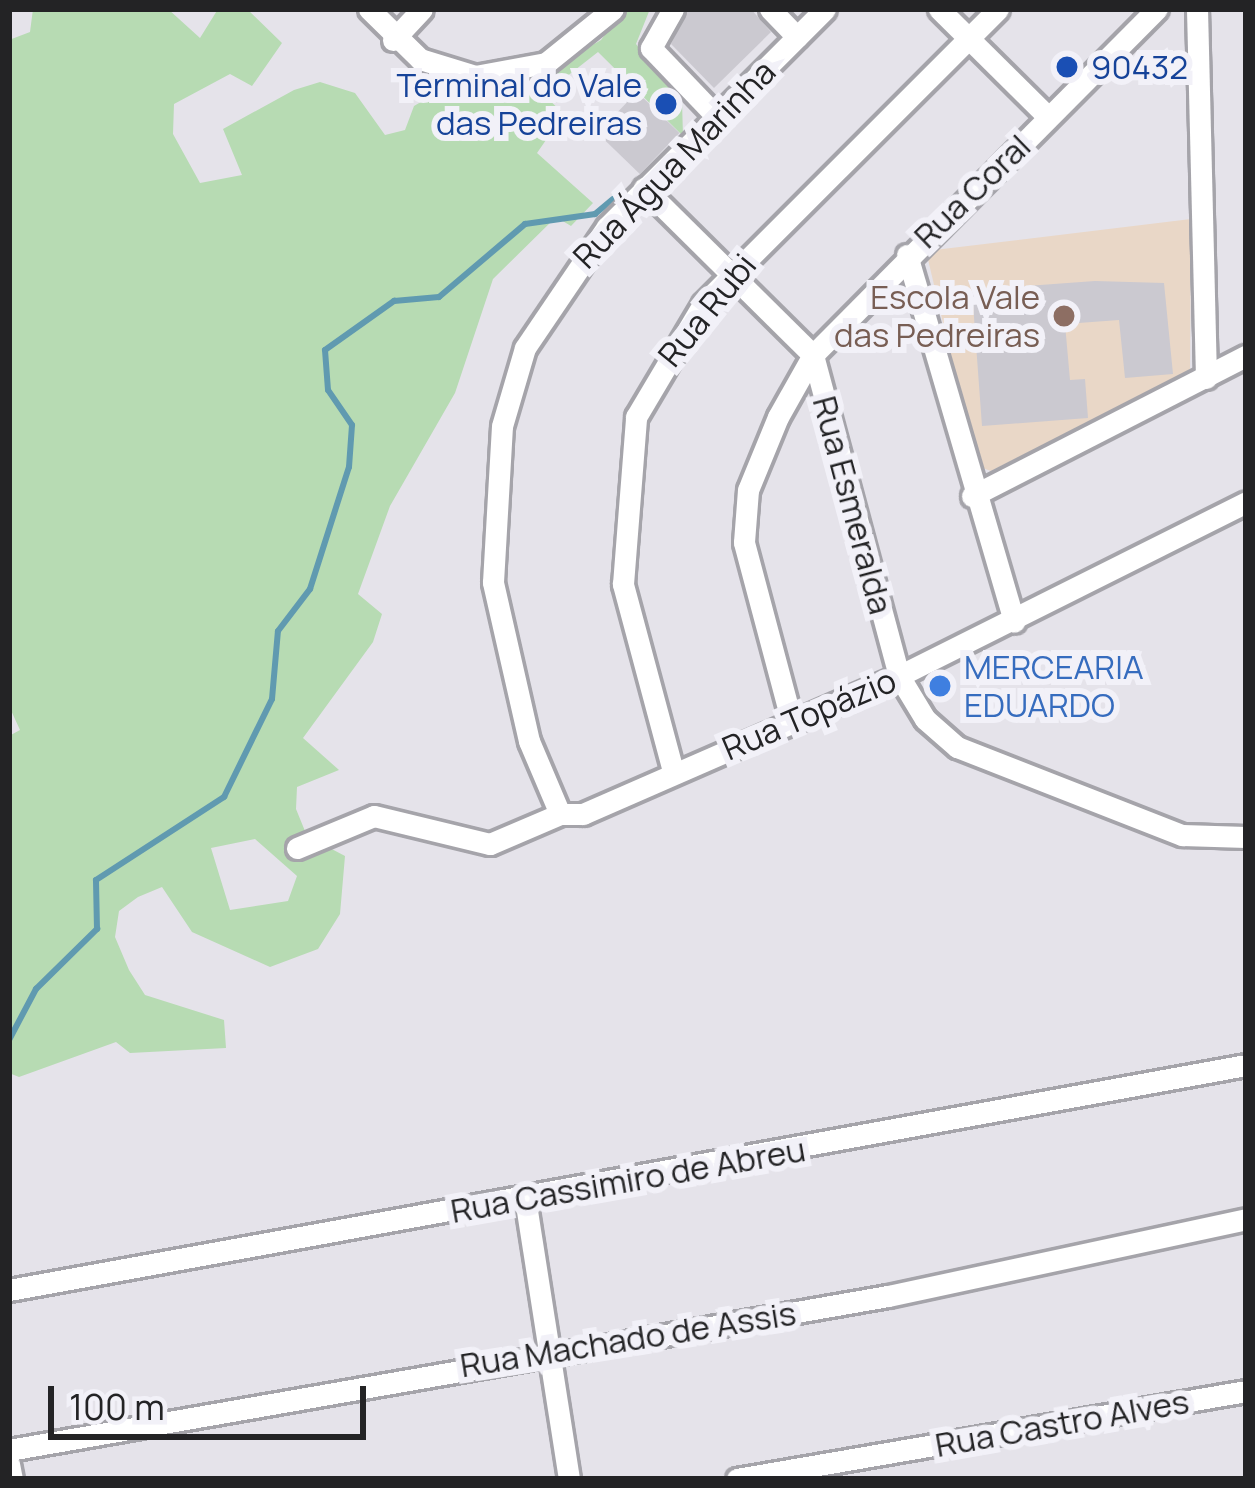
<!DOCTYPE html>
<html>
<head>
<meta charset="utf-8">
<style>
  body { margin:0 }
  #map { position:relative; width:1255px; height:1488px; overflow:hidden; background:#e5e3ea; font-family:Manrope,sans-serif }
  div>[style] { position:absolute }
  [style*='--x'] { left:calc(var(--x)*1px); top:calc(var(--y)*1px); width:calc(var(--w)*1px); rotate:calc(var(--a)*1deg) }
  .education>* { inset:0; background:#e9d7c7 }
  .green>* { inset:0; background:#b7dbb3 }
  .stream>* { height:6px; margin:-3px; padding:0 3px; transform-origin:3px; border-radius:3px; background:#609ab0 }
  .building>* { inset:0; background:#cbc9d0; transform-origin:0 0 }
  .roads { filter:drop-shadow(3px 0 #a5a4aa) drop-shadow(-3px 0 #a5a4aa) drop-shadow(0 3px #a5a4aa) drop-shadow(0 -3px #a5a4aa) }
  .minor>* { height:21px; margin:-10.5px; padding:0 10.5px; transform-origin:10.5px; border-radius:10.5px; background:#fff }
  .dots>* { width:33px; height:33px; translate:-50% -50%; box-sizing:border-box; border:6px solid #f2f1f8; border-radius:50% }
  span { translate:-50% -50%; white-space:nowrap; text-align:center; line-height:1.15; -webkit-text-stroke:12px #f2f1f8; paint-order:stroke }
  .transit-label { font-size:33px; color:#164399 }
  .left { translate:0 -50%; text-align:left }
  .right { translate:-100% -50%; text-align:right }
  .street-label { font-size:33px; color:#232325 }
  .education-label { font-size:33px; color:#785e54 }
  .shop-label { font-size:33px; color:#366cbe }
  .frame { position:absolute; inset:0; border:12px solid #232325; pointer-events:none }
  .scale { position:absolute; left:48px; top:1386px; width:318px; height:54px; box-sizing:border-box; border:6px solid #232325; border-top:0; padding-left:15px; font-size:36px; line-height:42px; white-space:nowrap; color:#232325; -webkit-text-stroke:9px #f2f1f8; paint-order:stroke }
</style>
</head>
<body>
<div id="map">
  <div class="education">
    <div style="clip-path:polygon(1191px 219px,1190px 372px,991px 471px,977px 466px,926px 251px)"></div>
  </div>
  <div class="green">
    <div style="clip-path:polygon(evenodd,33px 9px,168px 9px,200px 38px,218px 9px,247px 9px,282px 43px,252px 86px,230px 74px,174px 104px,173px 134px,200px 183px,242px 175px,223px 129px,294px 90px,320px 82px,355px 93px,385px 135px,405px 130px,414px 106px,448px 86px,545px 96px,564px 114px,537px 153px,593px 203px,571px 226px,556px 217px,493px 279px,455px 393px,390px 506px,358px 594px,382px 614px,373px 642px,303px 738px,339px 770px,297px 787px,296px 809px,307px 836px,345px 856px,340px 914px,318px 949px,270px 967px,192px 932px,162px 887px,138px 897px,119px 911px,115px 937px,129px 970px,145px 995px,224px 1020px,226px 1048px,130px 1053px,116px 1042px,19px 1077px,9px 1073px,9px 736px,20px 730px,9px 706px,9px 40px,30px 32px,33px 9px,255px 839px,297px 876px,288px 901px,230px 910px,211px 848px,255px 839px)"></div>
    <div style="clip-path:polygon(624px 9px,650px 9px,636px 44px,682px 101px,683px 136px,598px 52px,552px 88px,540px 76px,601px 40px)"></div>
  </div>
  <div class="stream">
    <div style="--x:9;--y:1040;--w:58;--a:-62.1"></div>
    <div style="--x:36;--y:989;--w:86;--a:-44.5"></div>
    <div style="--x:97;--y:929;--w:49;--a:-91.2"></div>
    <div style="--x:96;--y:880;--w:153;--a:-33"></div>
    <div style="--x:224;--y:797;--w:109;--a:-63.9"></div>
    <div style="--x:272;--y:699;--w:68;--a:-85"></div>
    <div style="--x:278;--y:631;--w:53;--a:-52.7"></div>
    <div style="--x:310;--y:589;--w:128;--a:-72.3"></div>
    <div style="--x:349;--y:467;--w:42;--a:-85.9"></div>
    <div style="--x:352;--y:425;--w:42;--a:-124.4"></div>
    <div style="--x:328;--y:390;--w:40;--a:-94.3"></div>
    <div style="--x:325;--y:350;--w:85;--a:-35.4"></div>
    <div style="--x:394;--y:301;--w:45;--a:-5.1"></div>
    <div style="--x:439;--y:297;--w:113;--a:-40.3"></div>
    <div style="--x:525;--y:224;--w:71;--a:-8.1"></div>
    <div style="--x:595;--y:214;--w:23;--a:-40"></div>
  </div>
  <div class="building">
    <div style="clip-path:polygon(688px 9px,751px 9px,771px 32px,714px 88px,671px 44px)"></div>
    <div style="left:637px;top:92px;width:59px;height:57px;rotate:44deg"></div>
    <div style="clip-path:polygon(1095px 281px,1164px 283px,1173px 374px,1125px 378px,1119px 320px,1065px 324px,1070px 380px,1085px 379px,1088px 418px,982px 426px,972px 290px)"></div>
  </div>
  <div class="roads">
    <div class="minor">
      <div style="--x:369;--y:9;--w:71;--a:44.4"></div>
      <div style="--x:420;--y:59;--w:58;--a:17.2"></div>
      <div style="--x:475;--y:76;--w:72;--a:-10.4"></div>
      <div style="--x:546;--y:63;--w:86;--a:-38.9"></div>
      <div style="--x:673;--y:9;--w:45;--a:119.4"></div>
      <div style="--x:651;--y:48;--w:93;--a:46.3"></div>
      <div style="--x:770;--y:9;--w:39;--a:46"></div>
      <div style="--x:939;--y:9;--w:153;--a:44.7"></div>
      <div style="--x:1197;--y:9;--w:369;--a:88.6"></div>
      <div style="--x:393;--y:40;--w:42;--a:-46.9"></div>
      <div style="--x:644;--y:188;--w:238;--a:44.7"></div>
      <div style="--x:813;--y:355;--w:332;--a:75"></div>
      <div style="--x:899;--y:676;--w:50;--a:58.8"></div>
      <div style="--x:925;--y:719;--w:43;--a:41.2"></div>
      <div style="--x:957;--y:747;--w:242;--a:21.4"></div>
      <div style="--x:1182;--y:835;--w:64;--a:1.8"></div>
      <div style="--x:907;--y:255;--w:382;--a:73.7"></div>
      <div style="--x:972;--y:496;--w:308;--a:-27.1"></div>
      <div style="--x:792;--y:723;--w:187;--a:-104.9"></div>
      <div style="--x:744;--y:542;--w:52;--a:-85.6"></div>
      <div style="--x:748;--y:490;--w:79;--a:-67.7"></div>
      <div style="--x:778;--y:417;--w:71;--a:-60.6"></div>
      <div style="--x:813;--y:355;--w:488;--a:-45.2"></div>
      <div style="--x:673;--y:771;--w:194;--a:-105"></div>
      <div style="--x:623;--y:584;--w:168;--a:-85.5"></div>
      <div style="--x:636;--y:417;--w:131;--a:-59.3"></div>
      <div style="--x:703;--y:304;--w:417;--a:-45"></div>
      <div style="--x:560;--y:814;--w:79;--a:-113"></div>
      <div style="--x:529;--y:741;--w:163;--a:-102.8"></div>
      <div style="--x:493;--y:582;--w:156;--a:-86.7"></div>
      <div style="--x:502;--y:426;--w:81;--a:-73.6"></div>
      <div style="--x:525;--y:348;--w:146;--a:-55.9"></div>
      <div style="--x:607;--y:227;--w:308;--a:-45"></div>
      <div style="--x:560;--y:814;--w:23;--a:0"></div>
      <div style="--x:583;--y:814;--w:345;--a:-23.6"></div>
      <div style="--x:899;--y:676;--w:388;--a:-26.6"></div>
      <div style="--x:297;--y:848;--w:83;--a:-22.6"></div>
      <div style="--x:374;--y:816;--w:119;--a:13.6"></div>
      <div style="--x:490;--y:844;--w:76;--a:-23.2"></div>
      <div style="--x:525;--y:1198;--w:284;--a:81.1"></div>
      <div style="--x:9;--y:1290;--w:1257;--a:-10.31"></div>
      <div style="--x:9;--y:1450;--w:892;--a:-9.94"></div>
      <div style="--x:888;--y:1296;--w:366;--a:-12.1"></div>
      <div style="--x:9;--y:1464;--w:15;--a:79"></div>
      <div style="--x:737;--y:1479;--w:517;--a:-9.81"></div>
    </div>
  </div>
  <div class="dots">
    <div style="left:1067px;top:67px;background:#1a4fb4"></div>
    <div style="left:666px;top:104px;background:#1a4fb4"></div>
    <div style="left:1064px;top:316px;background:#8d6e63"></div>
    <div style="left:940px;top:686px;background:#3f7fe0"></div>
  </div>
  <div class="transit-label">
    <span class="left" style="left:1091px;top:67px">90432</span>
    <span class="right" style="left:642px;top:104px">Terminal do Vale<br>das Pedreiras</span>
  </div>
  <div class="street-label">
    <span style="left:674px;top:164px;rotate:-46deg">Rua Água Marinha</span>
    <span style="left:972px;top:191px;rotate:-44deg">Rua Coral</span>
    <span style="left:707px;top:310px;rotate:-51deg">Rua Rubi</span>
    <span style="left:853px;top:505px;rotate:75deg">Rua Esmeralda</span>
    <span style="left:809px;top:714px;rotate:-23deg">Rua Topázio</span>
    <span style="left:628px;top:1180px;rotate:-10deg">Rua Cassimiro de Abreu</span>
    <span style="left:628px;top:1339px;rotate:-9deg">Rua Machado de Assis</span>
    <span style="left:1062px;top:1423px;rotate:-10deg">Rua Castro Alves</span>
  </div>
  <div class="education-label">
    <span class="right" style="left:1040px;top:316px">Escola Vale<br>das Pedreiras</span>
  </div>
  <div class="shop-label">
    <span class="left" style="left:964px;top:686px">MERCEARIA<br>EDUARDO</span>
  </div>
  <div class="frame"></div>
  <div class="scale">100 m</div>
</div>
</body>
</html>
